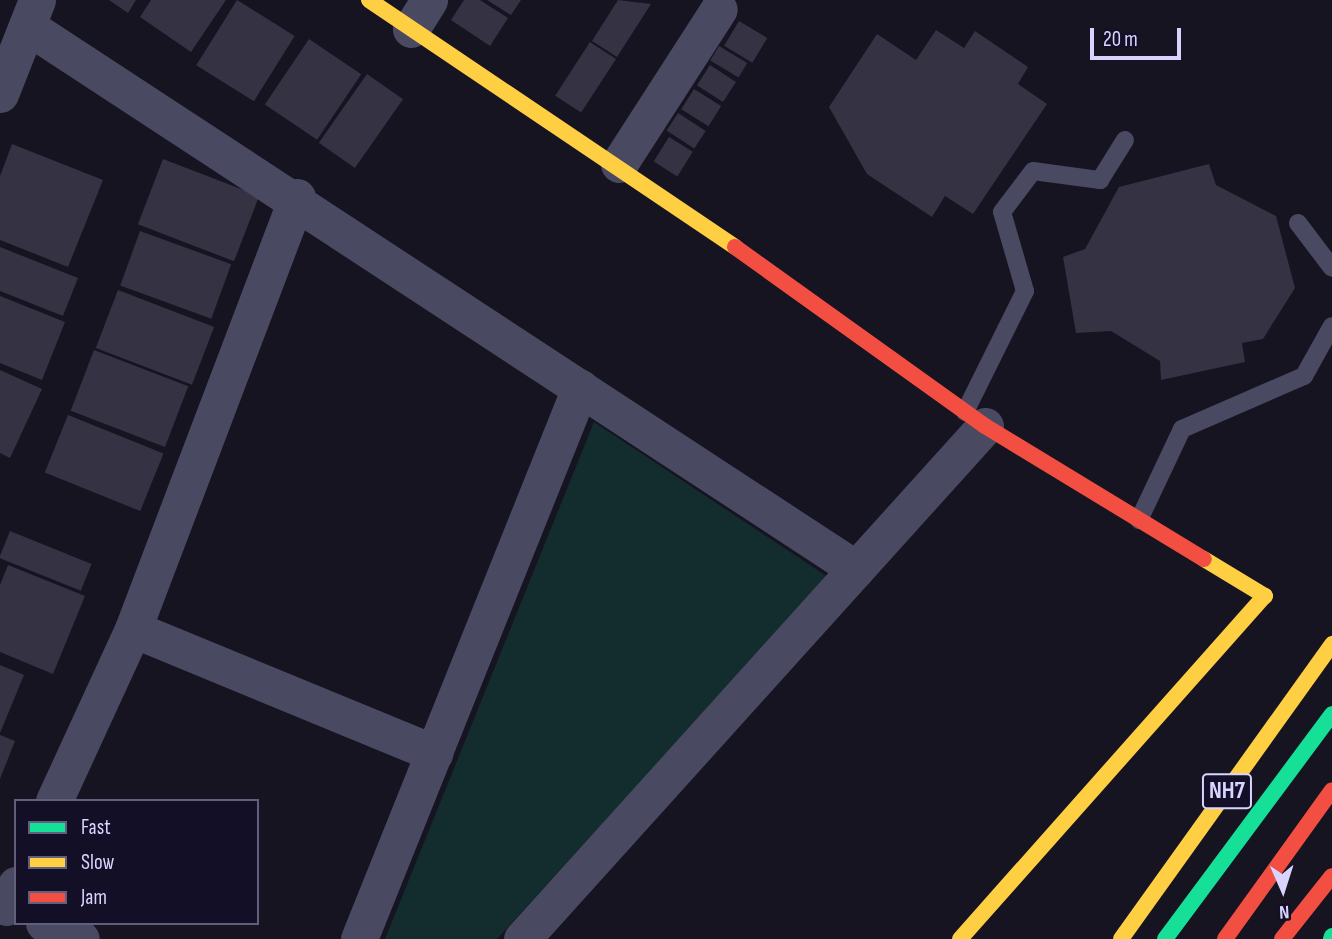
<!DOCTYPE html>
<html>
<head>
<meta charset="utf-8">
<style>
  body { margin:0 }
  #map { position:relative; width:1332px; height:939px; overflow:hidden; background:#161421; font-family:"Sofia Sans Condensed",sans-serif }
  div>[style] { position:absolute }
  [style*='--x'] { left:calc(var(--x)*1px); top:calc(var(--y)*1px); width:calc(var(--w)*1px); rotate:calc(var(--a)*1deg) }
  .green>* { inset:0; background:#132c2d }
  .building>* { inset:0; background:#343243; transform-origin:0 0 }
  .lane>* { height:18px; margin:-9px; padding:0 9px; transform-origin:9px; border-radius:9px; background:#4a4962 }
  .street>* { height:37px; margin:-18.5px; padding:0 18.5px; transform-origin:18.5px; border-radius:18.5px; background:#4a4962 }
  .fast>* { height:16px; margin:-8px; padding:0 8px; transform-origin:8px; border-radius:8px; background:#16e098 }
  .slow>* { height:16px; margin:-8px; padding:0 8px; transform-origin:8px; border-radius:8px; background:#ffcf43 }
  .jam>* { height:16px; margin:-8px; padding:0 8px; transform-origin:8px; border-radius:8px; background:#f24e42 }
  span { translate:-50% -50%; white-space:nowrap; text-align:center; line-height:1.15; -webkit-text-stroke:6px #130f26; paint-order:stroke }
  .shield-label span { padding:2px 5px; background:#130f26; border:2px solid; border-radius:5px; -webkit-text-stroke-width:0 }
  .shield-label { font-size:24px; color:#d9d4ff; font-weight:700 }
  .legend { position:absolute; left:14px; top:799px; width:245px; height:126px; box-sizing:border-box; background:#130f26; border:2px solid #625e7d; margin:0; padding:9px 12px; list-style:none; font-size:21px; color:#d9d4ff }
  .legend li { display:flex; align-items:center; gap:14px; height:35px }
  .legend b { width:35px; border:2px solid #625e7d }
  .north { position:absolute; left:1248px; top:855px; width:70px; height:70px; -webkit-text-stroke:5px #130f26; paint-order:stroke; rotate:177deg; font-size:19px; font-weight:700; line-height:28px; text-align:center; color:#d9d4ff }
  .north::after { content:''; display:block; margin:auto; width:24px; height:32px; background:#d9d4ff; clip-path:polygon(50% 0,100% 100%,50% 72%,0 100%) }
  .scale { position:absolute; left:1090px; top:28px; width:91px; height:32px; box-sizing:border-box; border:4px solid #d9d4ff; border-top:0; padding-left:9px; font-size:21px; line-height:24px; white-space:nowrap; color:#d9d4ff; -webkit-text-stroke:5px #130f26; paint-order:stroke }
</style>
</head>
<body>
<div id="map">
  <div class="green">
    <div style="clip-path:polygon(594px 422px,828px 577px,497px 939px,385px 939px)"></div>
  </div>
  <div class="building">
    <div style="clip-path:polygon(109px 0,136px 0,128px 13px)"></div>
    <div style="clip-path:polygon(151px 0,226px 0,191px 52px,140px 17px)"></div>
    <div style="left:237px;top:0;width:68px;height:77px;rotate:32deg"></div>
    <div style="clip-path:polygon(464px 0,480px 0,508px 18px,490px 46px,451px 20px)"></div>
    <div style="clip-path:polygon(487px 0,521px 0,511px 15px)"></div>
    <div style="clip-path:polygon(618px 0,651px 4px,617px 57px,592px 41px)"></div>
    <div style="left:739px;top:21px;width:33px;height:29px;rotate:31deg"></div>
    <div style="clip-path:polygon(936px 30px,964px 48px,975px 31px,1028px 67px,1018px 84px,1047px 104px,973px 214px,945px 196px,932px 217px,867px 174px,829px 107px,877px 34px,916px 60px)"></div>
    <div style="left:309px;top:39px;width:63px;height:79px;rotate:34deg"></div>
    <div style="left:590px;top:42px;width:31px;height:64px;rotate:33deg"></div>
    <div style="left:719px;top:46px;width:33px;height:17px;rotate:31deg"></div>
    <div style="left:710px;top:65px;width:31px;height:24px;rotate:33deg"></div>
    <div style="left:367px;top:74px;width:44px;height:84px;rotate:35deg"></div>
    <div style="left:694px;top:89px;width:32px;height:24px;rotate:32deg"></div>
    <div style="left:678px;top:113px;width:33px;height:21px;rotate:33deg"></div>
    <div style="left:669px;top:137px;width:28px;height:29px;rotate:32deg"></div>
    <div style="clip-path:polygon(12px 144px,103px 180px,68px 267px,0 240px,0 176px)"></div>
    <div style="left:163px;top:159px;width:103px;height:70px;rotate:21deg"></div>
    <div style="clip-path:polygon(1209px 164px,1216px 185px,1276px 216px,1295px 288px,1263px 339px,1242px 343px,1245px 362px,1161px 380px,1160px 361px,1111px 331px,1076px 333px,1063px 257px,1085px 249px,1119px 187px)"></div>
    <div style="left:140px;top:231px;width:97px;height:58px;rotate:20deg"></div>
    <div style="clip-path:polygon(0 247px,78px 278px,63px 316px,0 291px)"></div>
    <div style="left:118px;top:290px;width:103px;height:62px;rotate:21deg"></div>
    <div style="clip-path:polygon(0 296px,65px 322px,42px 380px,0 363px)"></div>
    <div style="left:94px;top:350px;width:101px;height:65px;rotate:21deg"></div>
    <div style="clip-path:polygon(0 370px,42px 389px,10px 458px,0 453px)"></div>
    <div style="left:68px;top:415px;width:103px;height:62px;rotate:22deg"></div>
    <div style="left:10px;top:531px;width:88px;height:29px;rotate:22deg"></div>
    <div style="clip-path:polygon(8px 565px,85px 596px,53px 674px,0 652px,0 585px)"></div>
    <div style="clip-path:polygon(0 665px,24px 675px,0 733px)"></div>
    <div style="clip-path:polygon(0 735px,15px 741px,0 779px)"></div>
  </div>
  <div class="lane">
    <div style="--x:1298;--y:223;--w:56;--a:52.9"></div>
    <div style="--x:965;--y:412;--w:135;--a:-63.6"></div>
    <div style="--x:1025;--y:291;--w:82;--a:-106.2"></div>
    <div style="--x:1002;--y:212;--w:51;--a:-52.9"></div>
    <div style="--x:1033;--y:171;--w:68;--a:7.7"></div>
    <div style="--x:1100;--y:180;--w:47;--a:-58"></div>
    <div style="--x:1139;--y:520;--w:101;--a:-64.7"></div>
    <div style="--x:1182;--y:429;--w:133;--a:-23.5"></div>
    <div style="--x:1304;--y:376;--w:57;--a:-60.8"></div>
  </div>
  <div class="street">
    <div style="--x:27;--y:26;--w:991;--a:33.23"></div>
    <div style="--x:411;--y:29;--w:34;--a:-58"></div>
    <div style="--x:0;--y:94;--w:101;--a:-68.5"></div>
    <div style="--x:619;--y:164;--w:184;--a:-57.2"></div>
    <div style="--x:133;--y:629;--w:326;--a:22.4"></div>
    <div style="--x:54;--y:801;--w:189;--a:-65.3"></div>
    <div style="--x:133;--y:629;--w:462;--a:-69.2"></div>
    <div style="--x:6;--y:907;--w:24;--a:-66"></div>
    <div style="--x:44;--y:923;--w:40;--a:23.4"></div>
    <div style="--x:359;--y:939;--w:594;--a:-68.14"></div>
    <div style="--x:522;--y:939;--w:691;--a:-47.93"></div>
  </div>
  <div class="fast">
    <div style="--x:1165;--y:939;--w:280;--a:-53.4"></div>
    <div style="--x:1331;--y:939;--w:3;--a:-72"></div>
  </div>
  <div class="slow">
    <div style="--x:369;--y:0;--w:442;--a:34"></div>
    <div style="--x:960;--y:939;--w:459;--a:-48.4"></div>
    <div style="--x:1265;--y:596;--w:71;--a:-148.8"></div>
    <div style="--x:1121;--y:939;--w:363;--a:-54.4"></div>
  </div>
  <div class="jam">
    <div style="--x:735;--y:247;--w:307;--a:35.6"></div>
    <div style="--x:985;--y:426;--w:256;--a:31.3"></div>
    <div style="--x:1225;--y:939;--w:183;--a:-54.3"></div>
    <div style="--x:1282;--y:939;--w:80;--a:-51.6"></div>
  </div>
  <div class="shield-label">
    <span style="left:1227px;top:791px">NH7</span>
  </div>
  <ul class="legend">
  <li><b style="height:9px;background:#16e098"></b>Fast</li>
  <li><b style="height:9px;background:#ffcf43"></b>Slow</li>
  <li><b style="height:9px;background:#f24e42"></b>Jam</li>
  </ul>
  <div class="north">N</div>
  <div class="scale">20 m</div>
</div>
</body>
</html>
